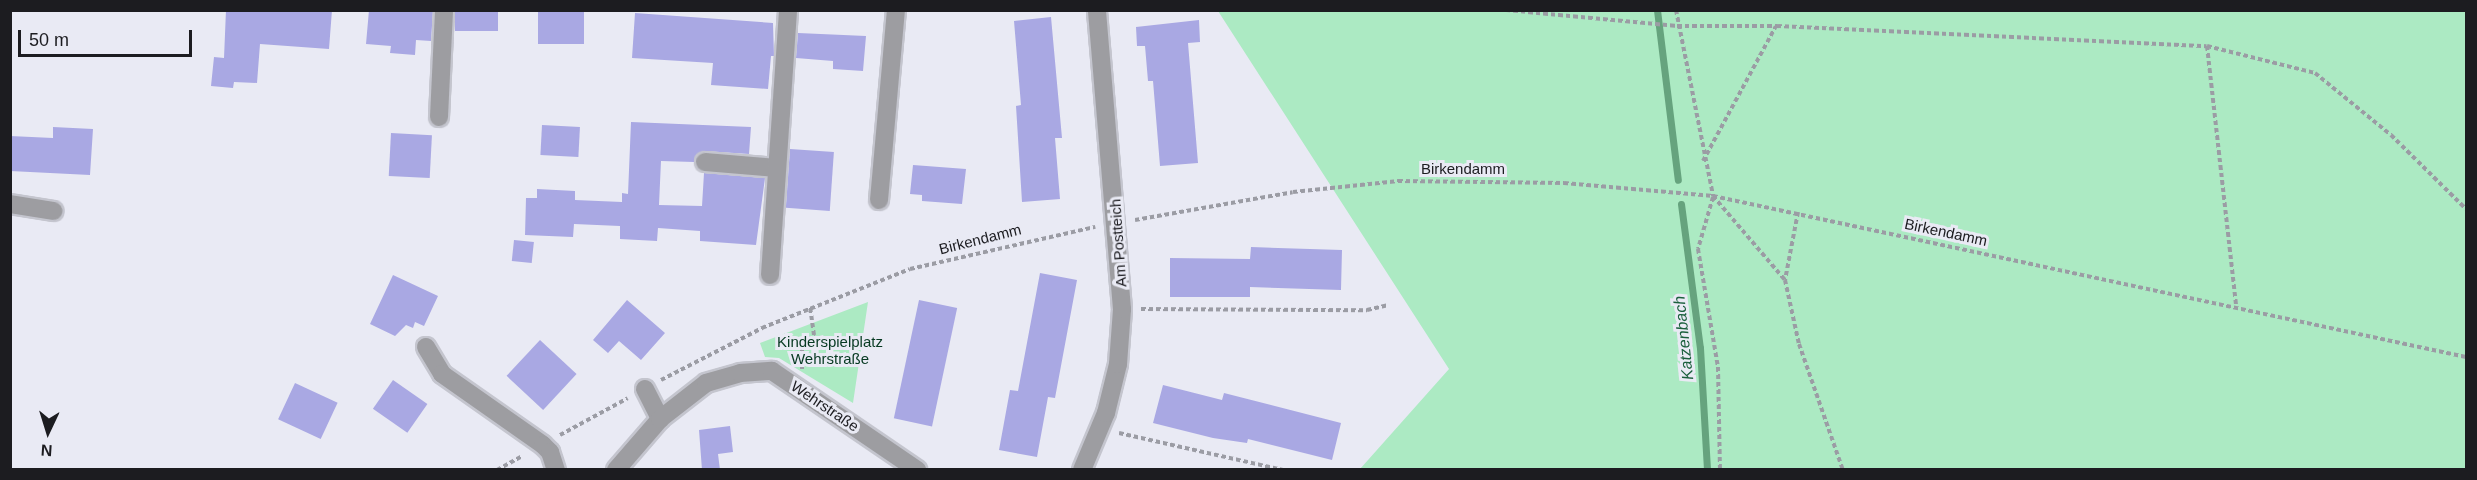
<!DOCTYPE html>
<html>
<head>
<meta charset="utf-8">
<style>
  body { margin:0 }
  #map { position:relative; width:2477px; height:480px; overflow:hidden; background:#e9eaf4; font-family:Helvetica,sans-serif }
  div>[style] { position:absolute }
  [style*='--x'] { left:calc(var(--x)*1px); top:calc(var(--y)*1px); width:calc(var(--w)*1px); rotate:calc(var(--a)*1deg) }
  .green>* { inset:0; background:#aceac3 }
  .stream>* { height:7px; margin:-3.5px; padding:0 3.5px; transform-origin:3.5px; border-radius:3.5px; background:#66a37e }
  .building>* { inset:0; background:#a9a8e3; transform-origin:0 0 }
  .path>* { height:4px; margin-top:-2px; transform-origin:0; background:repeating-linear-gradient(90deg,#9b9ca4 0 4.5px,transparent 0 7.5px) }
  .roads { filter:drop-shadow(2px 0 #c4c5ce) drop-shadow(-2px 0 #c4c5ce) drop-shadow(0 2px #c4c5ce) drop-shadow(0 -2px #c4c5ce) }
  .minor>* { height:18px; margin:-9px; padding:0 9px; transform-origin:9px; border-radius:9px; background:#9d9da1 }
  span { translate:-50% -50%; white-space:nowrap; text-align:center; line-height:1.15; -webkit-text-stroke:6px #e9eaf4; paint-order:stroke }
  .street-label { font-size:15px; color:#1c1c20 }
  .park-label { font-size:15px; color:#063921 }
  .water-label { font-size:16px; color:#1b603d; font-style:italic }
  .frame { position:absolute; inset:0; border:12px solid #1c1c20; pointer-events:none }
  .north { position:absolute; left:18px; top:402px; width:60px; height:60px; -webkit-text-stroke:4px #e9eaf4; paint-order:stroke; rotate:184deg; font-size:16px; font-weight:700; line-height:24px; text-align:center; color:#1c1c20 }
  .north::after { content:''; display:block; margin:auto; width:21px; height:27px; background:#1c1c20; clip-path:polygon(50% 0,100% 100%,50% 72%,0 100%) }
  .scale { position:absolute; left:18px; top:30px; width:174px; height:27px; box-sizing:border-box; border:3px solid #1c1c20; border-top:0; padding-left:8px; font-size:18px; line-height:21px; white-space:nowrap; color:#1c1c20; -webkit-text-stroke:4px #e9eaf4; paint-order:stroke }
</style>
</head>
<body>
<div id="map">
  <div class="green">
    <div style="clip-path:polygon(1382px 11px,2466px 11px,2466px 469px,1360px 469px,1449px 369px,1218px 11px)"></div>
    <div style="clip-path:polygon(868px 302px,853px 403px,779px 358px,765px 357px,760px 343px)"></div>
  </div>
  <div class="stream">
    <div style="--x:1657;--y:10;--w:171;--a:83"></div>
    <div style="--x:1681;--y:204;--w:145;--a:82.5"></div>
    <div style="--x:1700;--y:348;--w:122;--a:86.7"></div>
  </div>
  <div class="building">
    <div style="clip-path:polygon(226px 10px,332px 10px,329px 49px,260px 44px,257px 83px,234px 82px,233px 88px,211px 86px,214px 57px,224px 58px)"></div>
    <div style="clip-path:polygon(369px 10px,433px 10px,431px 41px,416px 40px,415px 55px,390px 53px,391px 46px,366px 44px)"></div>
    <div style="left:455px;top:10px;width:43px;height:21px"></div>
    <div style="left:538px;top:10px;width:46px;height:34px"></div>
    <div style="clip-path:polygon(635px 13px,773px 23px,774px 56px,771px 56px,768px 89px,711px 85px,713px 63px,632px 58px)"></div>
    <div style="clip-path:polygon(1051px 17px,1062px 138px,1055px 138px,1060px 199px,1022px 202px,1016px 106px,1021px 105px,1014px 21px)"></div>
    <div style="clip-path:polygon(1199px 20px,1200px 42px,1188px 43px,1198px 163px,1160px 166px,1153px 81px,1148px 81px,1145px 46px,1137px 46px,1136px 27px)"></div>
    <div style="clip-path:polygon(798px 33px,866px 36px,863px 71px,833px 69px,833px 61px,796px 58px)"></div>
    <div style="clip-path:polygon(631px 122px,751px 127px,749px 154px,705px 151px,696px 155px,694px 162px,661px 161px,659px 205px,702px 206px,704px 173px,765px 178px,756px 245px,700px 241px,700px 231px,658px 228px,657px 241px,620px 239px,620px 226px,574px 224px,573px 237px,525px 235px,526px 198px,537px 198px,537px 189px,575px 191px,575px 200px,622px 202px,622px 193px,628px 194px)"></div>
    <div style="left:542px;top:125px;width:38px;height:30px;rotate:3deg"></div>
    <div style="clip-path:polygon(53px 127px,93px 129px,90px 175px,10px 171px,10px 136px,53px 138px)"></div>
    <div style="left:391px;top:133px;width:41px;height:43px;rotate:3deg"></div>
    <div style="left:790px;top:149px;width:44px;height:59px;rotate:4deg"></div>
    <div style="clip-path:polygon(913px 165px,966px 169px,962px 204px,922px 201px,922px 195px,910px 194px)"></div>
    <div style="left:514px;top:240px;width:20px;height:21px;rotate:6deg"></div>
    <div style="clip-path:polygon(1251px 247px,1342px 250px,1341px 290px,1250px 287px,1250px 297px,1170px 297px,1170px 258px,1250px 259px)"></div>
    <div style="clip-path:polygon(1040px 273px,1077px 280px,1055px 398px,1048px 397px,1037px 457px,999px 450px,1010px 390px,1018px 391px)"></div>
    <div style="clip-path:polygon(393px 275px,438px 296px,424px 326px,415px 322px,413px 328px,406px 325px,395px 336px,370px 324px)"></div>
    <div style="clip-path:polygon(627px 300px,665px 333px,641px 360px,619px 341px,608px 353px,593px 340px)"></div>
    <div style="left:919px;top:300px;width:39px;height:121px;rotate:12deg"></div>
    <div style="left:540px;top:340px;width:50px;height:49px;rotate:43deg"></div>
    <div style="left:393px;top:380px;width:42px;height:35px;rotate:35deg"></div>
    <div style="left:295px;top:383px;width:47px;height:40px;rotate:25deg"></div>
    <div style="clip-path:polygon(1163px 385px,1222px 400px,1224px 393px,1341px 423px,1332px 460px,1248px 439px,1247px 443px,1213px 438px,1153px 423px)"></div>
    <div style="clip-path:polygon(730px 426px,733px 452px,718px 454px,720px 470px,702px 470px,699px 430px)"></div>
  </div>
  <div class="path">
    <div style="--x:1506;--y:10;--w:172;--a:5.3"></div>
    <div style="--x:1677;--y:26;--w:100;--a:0"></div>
    <div style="--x:1777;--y:26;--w:430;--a:2.7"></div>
    <div style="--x:2207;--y:46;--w:111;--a:14"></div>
    <div style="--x:2315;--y:73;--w:98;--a:39.2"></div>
    <div style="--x:2391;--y:135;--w:105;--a:44.6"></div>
    <div style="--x:1676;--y:10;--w:190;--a:78.7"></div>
    <div style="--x:1713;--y:196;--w:111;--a:49.4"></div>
    <div style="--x:2207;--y:46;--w:262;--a:83.6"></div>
    <div style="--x:1703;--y:161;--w:153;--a:-61.6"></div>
    <div style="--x:1713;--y:197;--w:54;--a:106.1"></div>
    <div style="--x:1698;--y:249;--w:120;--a:80.4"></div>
    <div style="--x:1718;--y:367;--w:103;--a:88.9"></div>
    <div style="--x:1798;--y:212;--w:69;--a:100.8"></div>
    <div style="--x:1785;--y:280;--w:66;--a:77.7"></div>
    <div style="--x:1799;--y:344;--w:133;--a:70.8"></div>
    <div style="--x:1135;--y:220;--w:160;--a:-10"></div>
    <div style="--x:1293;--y:192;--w:106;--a:-6"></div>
    <div style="--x:1398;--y:181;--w:166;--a:0.7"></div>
    <div style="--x:1564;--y:183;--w:150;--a:5"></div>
    <div style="--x:1713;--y:196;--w:770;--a:12.07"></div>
    <div style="--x:1141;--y:309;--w:226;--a:0.3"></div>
    <div style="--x:1367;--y:310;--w:22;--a:-13"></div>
    <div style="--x:802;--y:369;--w:24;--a:-90"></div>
    <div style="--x:802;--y:345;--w:16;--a:-40"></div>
    <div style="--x:814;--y:335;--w:28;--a:-98"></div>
    <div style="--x:661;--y:380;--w:114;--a:-27.2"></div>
    <div style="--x:762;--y:328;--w:159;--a:-21.7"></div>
    <div style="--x:910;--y:269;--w:190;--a:-12.8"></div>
    <div style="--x:1119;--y:433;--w:168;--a:12.7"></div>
    <div style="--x:560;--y:435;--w:77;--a:-28.6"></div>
    <div style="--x:497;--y:470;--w:29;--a:-29"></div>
  </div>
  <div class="roads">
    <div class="minor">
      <div style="--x:439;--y:117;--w:107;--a:-87.3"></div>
      <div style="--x:705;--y:162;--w:72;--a:4.8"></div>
      <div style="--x:879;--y:200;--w:191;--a:-84.9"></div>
      <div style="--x:10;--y:204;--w:44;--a:9.2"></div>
      <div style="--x:770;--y:275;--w:266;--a:-86.1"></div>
      <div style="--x:426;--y:347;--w:31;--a:59"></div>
      <div style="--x:442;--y:374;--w:123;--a:35.1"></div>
      <div style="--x:543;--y:445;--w:10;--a:45"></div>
      <div style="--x:550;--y:452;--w:19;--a:72"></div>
      <div style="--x:645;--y:389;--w:34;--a:63"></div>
      <div style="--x:616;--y:470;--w:67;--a:-49.2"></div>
      <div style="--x:660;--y:419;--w:58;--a:-38"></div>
      <div style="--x:706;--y:383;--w:35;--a:-16"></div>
      <div style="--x:740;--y:373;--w:32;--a:-4"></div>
      <div style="--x:772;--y:371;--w:176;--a:34.3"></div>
      <div style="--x:1082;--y:470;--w:62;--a:-67.2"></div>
      <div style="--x:1106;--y:413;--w:50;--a:-76.2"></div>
      <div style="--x:1118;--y:364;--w:55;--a:-85.8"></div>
      <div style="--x:1122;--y:309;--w:300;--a:-94.8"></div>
    </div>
  </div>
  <div class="street-label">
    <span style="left:1463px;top:169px">Birkendamm</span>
    <span style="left:1946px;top:232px;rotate:12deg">Birkendamm</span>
    <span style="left:980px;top:239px;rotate:-14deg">Birkendamm</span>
    <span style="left:1118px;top:243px;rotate:-94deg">Am Postteich</span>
    <span style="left:825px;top:406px;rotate:34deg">Wehrstraße</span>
  </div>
  <div class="park-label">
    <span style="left:830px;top:350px">Kinderspielplatz<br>Wehrstraße</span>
  </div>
  <div class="water-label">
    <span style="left:1684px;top:338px;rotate:-96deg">Katzenbach</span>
  </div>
  <div class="frame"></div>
  <div class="north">N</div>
  <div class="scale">50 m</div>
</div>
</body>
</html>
